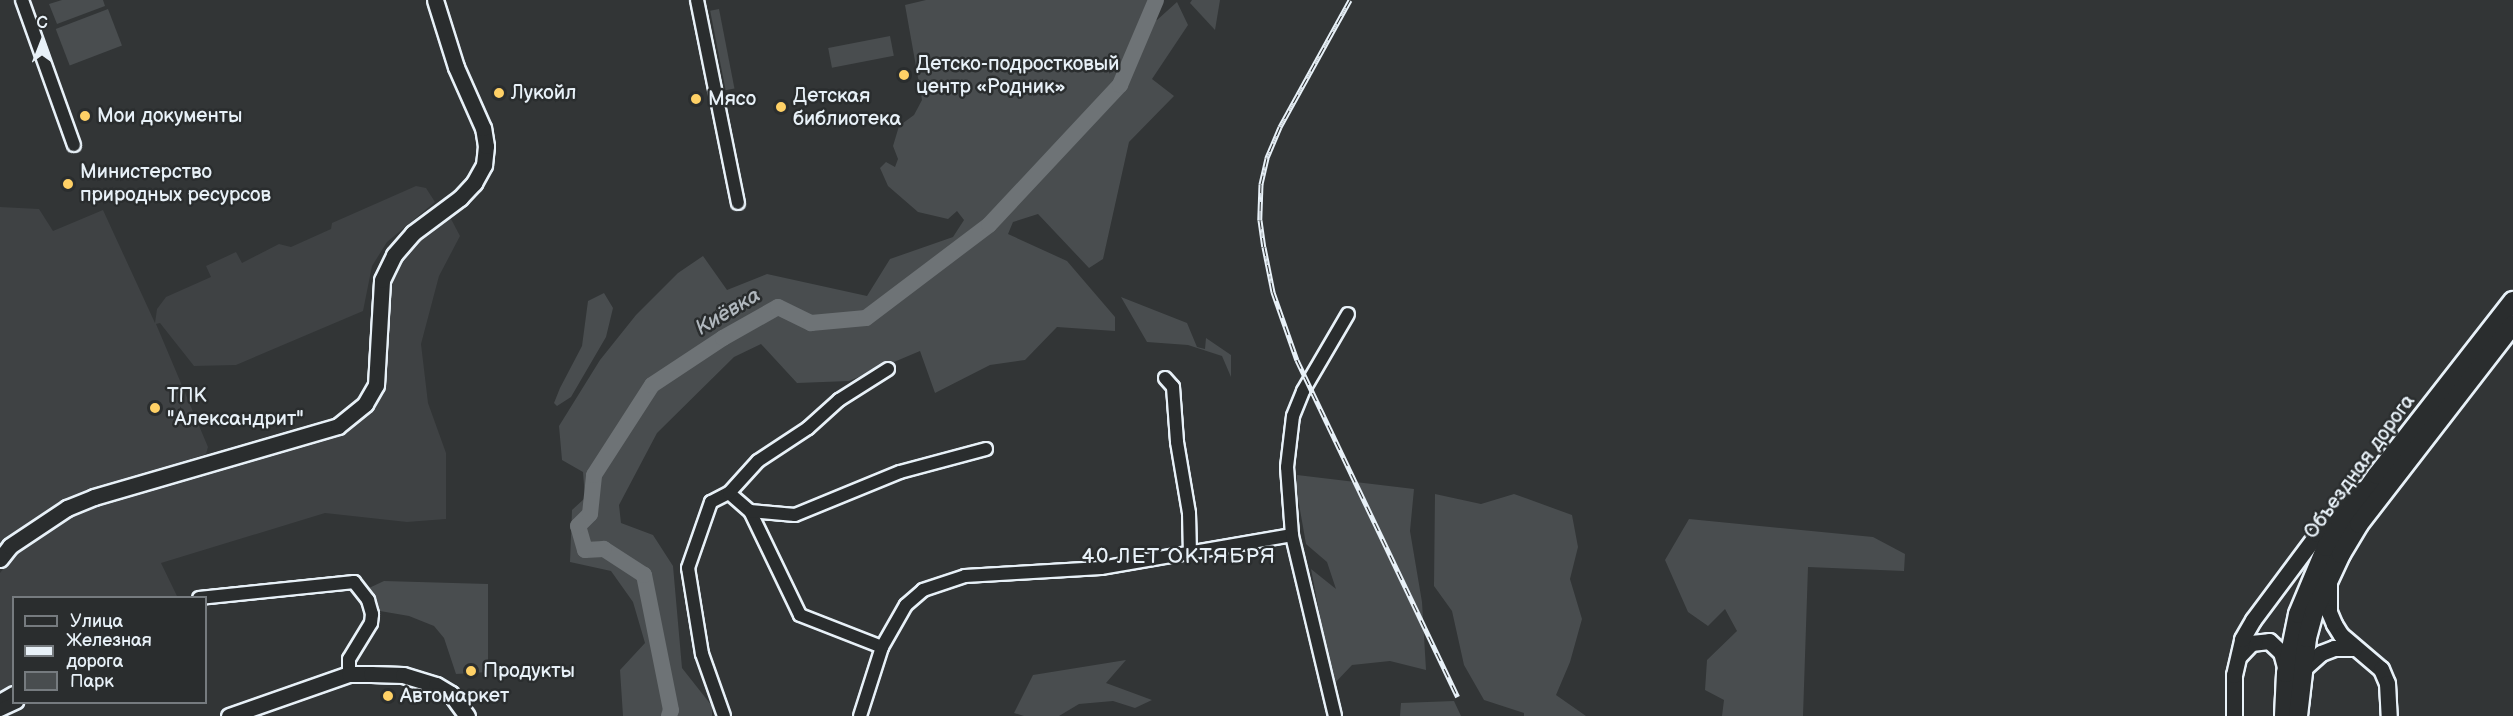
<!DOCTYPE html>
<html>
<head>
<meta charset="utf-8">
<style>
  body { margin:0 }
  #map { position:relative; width:2513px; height:716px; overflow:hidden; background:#323536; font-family:"Balsamiq Sans",sans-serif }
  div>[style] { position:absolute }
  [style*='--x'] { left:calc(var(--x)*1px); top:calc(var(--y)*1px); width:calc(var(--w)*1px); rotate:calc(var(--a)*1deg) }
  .built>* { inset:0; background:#3f4244 }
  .green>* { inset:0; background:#494d4f; transform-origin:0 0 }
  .river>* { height:16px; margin:-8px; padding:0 8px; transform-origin:8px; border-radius:8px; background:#6e7376 }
  .roads { filter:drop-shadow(2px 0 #e8f1f8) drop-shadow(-2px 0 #e8f1f8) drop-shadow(0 2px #e8f1f8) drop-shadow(0 -2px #e8f1f8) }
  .minor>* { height:12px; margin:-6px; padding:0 6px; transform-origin:6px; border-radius:6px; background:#2a2d2e }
  .major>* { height:15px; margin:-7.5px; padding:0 7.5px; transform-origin:7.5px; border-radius:7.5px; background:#2a2d2e }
  .highway>* { height:18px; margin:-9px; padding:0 9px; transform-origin:9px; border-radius:9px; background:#2a2d2e }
  .rail>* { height:5px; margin-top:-2.5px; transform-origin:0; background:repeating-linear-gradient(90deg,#2a2d2e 0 9px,#e8f1f8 0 18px); box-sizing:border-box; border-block:2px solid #e8f1f8 }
  .dots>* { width:16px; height:16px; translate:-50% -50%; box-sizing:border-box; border:3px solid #2a2d2e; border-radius:50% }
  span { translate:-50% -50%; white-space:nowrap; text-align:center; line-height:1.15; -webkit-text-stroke:5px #2a2d2e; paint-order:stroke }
  .poi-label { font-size:20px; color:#e8f1f8 }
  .left { translate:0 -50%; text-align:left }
  .street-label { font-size:20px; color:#e8f1f8 }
  .water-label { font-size:21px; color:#b1b8be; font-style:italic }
  .neighbourhood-label { font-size:21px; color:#e8f1f8; letter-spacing:1.5px }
  .legend { position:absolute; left:12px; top:596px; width:195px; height:108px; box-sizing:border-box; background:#2a2d2e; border:2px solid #767b7f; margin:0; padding:8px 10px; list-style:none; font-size:18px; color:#e8f1f8 }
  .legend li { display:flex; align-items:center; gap:12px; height:30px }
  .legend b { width:30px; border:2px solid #767b7f }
  .north { position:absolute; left:12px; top:12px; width:60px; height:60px; -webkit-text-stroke:4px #2a2d2e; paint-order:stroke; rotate:0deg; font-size:16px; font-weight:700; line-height:24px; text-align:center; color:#e8f1f8 }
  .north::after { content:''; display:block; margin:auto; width:21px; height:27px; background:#e8f1f8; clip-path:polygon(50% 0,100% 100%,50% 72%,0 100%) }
</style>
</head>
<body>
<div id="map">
  <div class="built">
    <div style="clip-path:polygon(416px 186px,426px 188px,435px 202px,387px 242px,372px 266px,363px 311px,236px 365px,194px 366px,160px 323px,156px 324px,208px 447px,206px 454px,95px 490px,0 550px,0 207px,39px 209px,53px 231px,103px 210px,155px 323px,157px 309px,166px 297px,211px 277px,206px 266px,236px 252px,242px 263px,279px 244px,291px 247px,331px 229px,332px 223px)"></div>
    <div style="clip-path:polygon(450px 217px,460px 236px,439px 276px,421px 344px,428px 403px,446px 453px,446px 519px,407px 522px,325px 513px,161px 563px,177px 596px,175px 597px,14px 598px,13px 687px,0 695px,0 573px,16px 552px,38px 534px,75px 512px,368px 410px,383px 390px,389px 278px,400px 256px)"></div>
  </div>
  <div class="green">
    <div style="clip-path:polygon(62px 0,103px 0,105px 6px,57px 24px,49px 4px)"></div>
    <div style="clip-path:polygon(926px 0,1154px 0,1149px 16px,1157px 20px,1177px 2px,1188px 25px,1152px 79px,1174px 96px,1129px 142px,1103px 259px,1089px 268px,1038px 214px,1013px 222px,1008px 234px,1067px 261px,1115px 317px,1115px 331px,1057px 327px,1025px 360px,990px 365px,935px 393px,920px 351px,849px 381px,797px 383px,761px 344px,734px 357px,657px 433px,619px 505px,621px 523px,653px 535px,673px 566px,682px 668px,712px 706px,712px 716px,623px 716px,620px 670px,645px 643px,633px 602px,611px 571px,570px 562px,572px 510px,585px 498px,583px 472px,562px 460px,559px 426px,600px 360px,636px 315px,678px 273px,703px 256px,727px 290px,767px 274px,867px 296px,890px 259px,953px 237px,964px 220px,957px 211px,948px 219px,918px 212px,888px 186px,880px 168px,886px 162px,895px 167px,898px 159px,893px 146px,899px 126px,914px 115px,922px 100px,905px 5px)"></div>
    <div style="clip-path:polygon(1192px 0,1220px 0,1215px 30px,1190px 3px)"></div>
    <div style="left:108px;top:9px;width:39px;height:56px;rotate:69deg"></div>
    <div style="left:719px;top:9px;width:81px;height:9px;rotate:79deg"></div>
    <div style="left:890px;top:36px;width:20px;height:63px;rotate:79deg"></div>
    <div style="clip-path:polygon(604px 293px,613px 308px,606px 337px,571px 397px,557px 406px,554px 403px,560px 388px,582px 346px,588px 301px)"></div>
    <div style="clip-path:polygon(1121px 297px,1187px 323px,1197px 347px,1205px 349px,1206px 338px,1231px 355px,1231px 377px,1222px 356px,1188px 345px,1147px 342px)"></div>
    <div style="clip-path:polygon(1297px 475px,1414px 489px,1410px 531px,1422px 602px,1426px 670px,1390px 661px,1352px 665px,1333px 685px,1311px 569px,1336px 589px,1327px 562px,1306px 544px,1296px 487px)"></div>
    <div style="clip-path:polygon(1435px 494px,1481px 504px,1514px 494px,1572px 515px,1578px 547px,1570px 579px,1582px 619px,1570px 662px,1556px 695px,1586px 716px,1524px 716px,1524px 713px,1484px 700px,1464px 665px,1452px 611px,1434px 586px)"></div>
    <div style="clip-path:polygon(1689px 519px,1873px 537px,1905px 554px,1904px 571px,1808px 567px,1803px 716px,1722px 716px,1724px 700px,1705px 690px,1707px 660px,1737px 631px,1725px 609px,1708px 626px,1688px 612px,1665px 560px)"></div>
    <div style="clip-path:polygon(384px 581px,488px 584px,488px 672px,456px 674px,444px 638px,434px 626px,409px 616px,380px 611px,369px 588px)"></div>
    <div style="clip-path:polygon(1126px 660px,1106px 683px,1152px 700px,1135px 708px,1113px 701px,1079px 704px,1059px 716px,1024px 716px,1014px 713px,1033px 675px)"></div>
    <div style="clip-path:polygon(1454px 701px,1461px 716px,1400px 716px,1401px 703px)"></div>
  </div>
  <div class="river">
    <div style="--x:669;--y:716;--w:6;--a:-72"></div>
    <div style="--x:671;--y:710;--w:138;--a:-101.3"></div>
    <div style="--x:644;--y:575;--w:48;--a:-147"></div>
    <div style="--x:604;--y:549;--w:19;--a:177"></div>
    <div style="--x:585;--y:550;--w:25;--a:-106"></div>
    <div style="--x:578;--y:526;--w:17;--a:-45"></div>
    <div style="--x:590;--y:514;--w:39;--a:-84"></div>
    <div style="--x:594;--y:475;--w:107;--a:-57.2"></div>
    <div style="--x:652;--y:385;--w:85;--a:-33.5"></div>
    <div style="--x:723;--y:338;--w:63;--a:-29.4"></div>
    <div style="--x:778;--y:307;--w:37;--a:26"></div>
    <div style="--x:811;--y:323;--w:55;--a:-5.2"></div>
    <div style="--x:866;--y:318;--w:154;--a:-37.1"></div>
    <div style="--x:989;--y:225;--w:192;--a:-46.9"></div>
    <div style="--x:1120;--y:85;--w:92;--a:-67"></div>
  </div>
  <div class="roads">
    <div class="minor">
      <div style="--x:22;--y:0;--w:154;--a:70.3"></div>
      <div style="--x:697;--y:0;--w:207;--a:78.6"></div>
      <div style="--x:1165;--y:378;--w:12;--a:48"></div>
      <div style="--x:1173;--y:387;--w:55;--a:85.8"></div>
      <div style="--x:1177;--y:442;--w:72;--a:80.4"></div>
      <div style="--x:1189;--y:513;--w:40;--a:88.6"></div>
      <div style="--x:729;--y:493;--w:28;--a:41"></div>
      <div style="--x:750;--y:511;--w:115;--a:64.3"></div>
      <div style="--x:800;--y:615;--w:88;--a:21.3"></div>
      <div style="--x:750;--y:511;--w:45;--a:5.1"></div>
      <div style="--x:795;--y:515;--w:113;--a:-22.3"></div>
      <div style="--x:900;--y:472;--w:89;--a:-15"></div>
      <div style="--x:199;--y:598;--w:156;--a:-5.9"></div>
      <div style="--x:354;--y:582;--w:23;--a:52"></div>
      <div style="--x:368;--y:600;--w:15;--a:74"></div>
      <div style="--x:372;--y:614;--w:9;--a:96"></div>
      <div style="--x:371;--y:623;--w:42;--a:121.4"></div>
      <div style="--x:349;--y:659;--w:15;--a:90"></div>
      <div style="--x:0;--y:701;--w:16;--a:-30"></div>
      <div style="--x:0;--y:710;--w:19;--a:-25"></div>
      <div style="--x:724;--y:716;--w:66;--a:-109.5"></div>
      <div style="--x:702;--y:654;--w:87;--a:-99.2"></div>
      <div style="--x:688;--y:568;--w:70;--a:-70.8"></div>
      <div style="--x:711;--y:502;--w:20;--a:-27"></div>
      <div style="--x:729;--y:493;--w:43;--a:-47.8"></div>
      <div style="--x:758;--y:461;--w:60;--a:-33.4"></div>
      <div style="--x:808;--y:428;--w:42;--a:-42.1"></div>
      <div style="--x:839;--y:400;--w:58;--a:-32.3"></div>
      <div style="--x:860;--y:716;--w:72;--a:-72.3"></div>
      <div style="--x:882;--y:647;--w:48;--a:-60.3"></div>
      <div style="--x:906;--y:605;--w:23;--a:-41"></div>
      <div style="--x:923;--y:590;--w:44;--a:-18.4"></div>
      <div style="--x:965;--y:576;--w:136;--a:-3.4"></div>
      <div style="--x:1101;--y:568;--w:194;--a:-9.8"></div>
      <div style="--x:1335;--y:716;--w:186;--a:-103.4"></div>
      <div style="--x:1292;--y:535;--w:68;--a:-94.2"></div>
      <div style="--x:1287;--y:467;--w:51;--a:-83.3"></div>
      <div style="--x:1293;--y:416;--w:27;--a:-68"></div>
      <div style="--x:1303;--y:391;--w:89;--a:-59.7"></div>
    </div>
    <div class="major">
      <div style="--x:0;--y:559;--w:16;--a:-52"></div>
      <div style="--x:10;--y:546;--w:69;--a:-33.7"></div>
      <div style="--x:67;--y:508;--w:29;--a:-22"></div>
      <div style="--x:94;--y:497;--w:254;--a:-16.2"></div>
      <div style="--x:338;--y:426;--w:35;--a:-39"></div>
      <div style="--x:365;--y:404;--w:22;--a:-60"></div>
      <div style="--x:376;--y:385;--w:105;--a:-86.7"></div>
      <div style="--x:382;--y:280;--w:28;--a:-64"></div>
      <div style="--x:394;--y:255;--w:29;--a:-49"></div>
      <div style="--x:413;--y:233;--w:59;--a:-36.7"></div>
      <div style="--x:460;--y:198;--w:21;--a:-47"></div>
      <div style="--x:474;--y:183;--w:21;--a:-61"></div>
      <div style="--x:484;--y:165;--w:19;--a:-84"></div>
      <div style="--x:486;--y:146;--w:18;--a:-99"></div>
      <div style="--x:483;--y:128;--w:67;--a:-113.9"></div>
      <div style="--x:456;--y:67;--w:70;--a:-107.4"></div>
      <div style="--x:2329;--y:584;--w:28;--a:90"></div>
      <div style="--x:2329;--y:612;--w:13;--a:67"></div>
      <div style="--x:2334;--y:624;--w:13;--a:58"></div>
      <div style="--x:2341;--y:635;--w:52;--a:40.4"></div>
      <div style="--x:2381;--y:669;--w:15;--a:67"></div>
      <div style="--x:2387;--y:683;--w:33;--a:87"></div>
      <div style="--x:2240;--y:655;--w:16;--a:-47"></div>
      <div style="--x:2251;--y:643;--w:18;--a:-6"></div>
      <div style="--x:2269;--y:641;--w:16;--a:43"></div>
      <div style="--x:2281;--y:652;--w:20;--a:75"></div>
      <div style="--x:2301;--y:671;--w:27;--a:-42"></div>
      <div style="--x:2321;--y:653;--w:14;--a:-21"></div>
      <div style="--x:2334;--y:648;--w:21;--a:0"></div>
      <div style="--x:229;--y:716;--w:127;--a:-19.3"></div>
      <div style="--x:349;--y:674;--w:22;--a:0"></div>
      <div style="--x:371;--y:674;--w:32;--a:2"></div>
      <div style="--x:403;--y:675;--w:34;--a:17"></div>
      <div style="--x:436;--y:685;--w:17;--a:31"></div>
      <div style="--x:451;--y:694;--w:27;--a:54"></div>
      <div style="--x:2234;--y:716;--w:41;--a:-90"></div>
      <div style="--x:2234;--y:675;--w:37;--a:-77"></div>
      <div style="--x:2242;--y:639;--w:22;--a:-60"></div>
      <div style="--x:2253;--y:620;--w:107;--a:-53.3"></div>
      <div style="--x:2317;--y:534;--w:35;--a:-49"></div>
      <div style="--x:2340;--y:508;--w:29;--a:-41"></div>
    </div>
    <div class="highway">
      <div style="--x:2284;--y:716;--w:43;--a:-87.3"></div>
      <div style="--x:2286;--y:673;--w:60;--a:-78.5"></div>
      <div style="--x:2298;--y:614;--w:73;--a:-67.3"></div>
      <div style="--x:2326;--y:547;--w:88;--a:-54.7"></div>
      <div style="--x:2377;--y:475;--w:221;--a:-52"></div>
      <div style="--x:2298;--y:716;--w:79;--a:-83.4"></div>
      <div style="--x:2307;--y:638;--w:27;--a:-75"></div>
      <div style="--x:2314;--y:612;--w:64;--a:-65"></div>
      <div style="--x:2341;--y:554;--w:35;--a:-59"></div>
      <div style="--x:2359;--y:524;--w:252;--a:-52.3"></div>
    </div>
  </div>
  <div class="rail">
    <div style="--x:1350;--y:0;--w:145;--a:118.9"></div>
    <div style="--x:1280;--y:127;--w:34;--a:113"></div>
    <div style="--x:1267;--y:158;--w:27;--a:103"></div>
    <div style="--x:1261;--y:184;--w:36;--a:92"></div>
    <div style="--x:1260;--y:220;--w:27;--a:82"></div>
    <div style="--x:1264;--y:247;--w:46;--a:78.7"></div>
    <div style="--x:1273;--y:292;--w:72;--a:70.6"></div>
    <div style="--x:1297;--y:360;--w:373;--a:64.5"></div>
  </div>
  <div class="dots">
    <div style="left:904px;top:75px;background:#ffd166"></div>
    <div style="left:499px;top:93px;background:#ffd166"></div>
    <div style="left:696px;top:99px;background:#ffd166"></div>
    <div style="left:781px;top:107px;background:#ffd166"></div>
    <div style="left:85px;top:116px;background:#ffd166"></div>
    <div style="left:68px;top:184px;background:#ffd166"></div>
    <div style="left:155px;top:408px;background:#ffd166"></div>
    <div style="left:471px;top:671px;background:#ffd166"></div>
    <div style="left:388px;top:696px;background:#ffd166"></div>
  </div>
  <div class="poi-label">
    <span class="left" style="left:916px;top:76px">Детско-подростковый<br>центр «Родник»</span>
    <span class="left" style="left:511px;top:93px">Лукойл</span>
    <span class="left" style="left:793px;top:108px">Детская<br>библиотека</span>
    <span class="left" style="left:708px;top:99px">Мясо</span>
    <span class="left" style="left:97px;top:116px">Мои документы</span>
    <span class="left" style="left:80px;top:184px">Министерство<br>природных ресурсов</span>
    <span class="left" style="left:167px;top:408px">ТПК<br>"Александрит"</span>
    <span class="left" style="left:483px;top:671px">Продукты</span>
    <span class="left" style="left:400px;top:696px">Автомаркет</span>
  </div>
  <div class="street-label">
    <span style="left:2360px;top:467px;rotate:-54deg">Объездная дорога</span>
  </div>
  <div class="water-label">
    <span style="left:728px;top:312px;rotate:-31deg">Киёвка</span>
  </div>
  <div class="neighbourhood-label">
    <span style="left:1179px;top:557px">40 ЛЕТ ОКТЯБРЯ</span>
  </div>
  <ul class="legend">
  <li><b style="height:8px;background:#2a2d2e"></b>Улица</li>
  <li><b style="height:8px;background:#e8f1f8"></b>Железная дорога</li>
  <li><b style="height:16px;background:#494d4f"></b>Парк</li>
  </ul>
  <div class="north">С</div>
</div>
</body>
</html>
